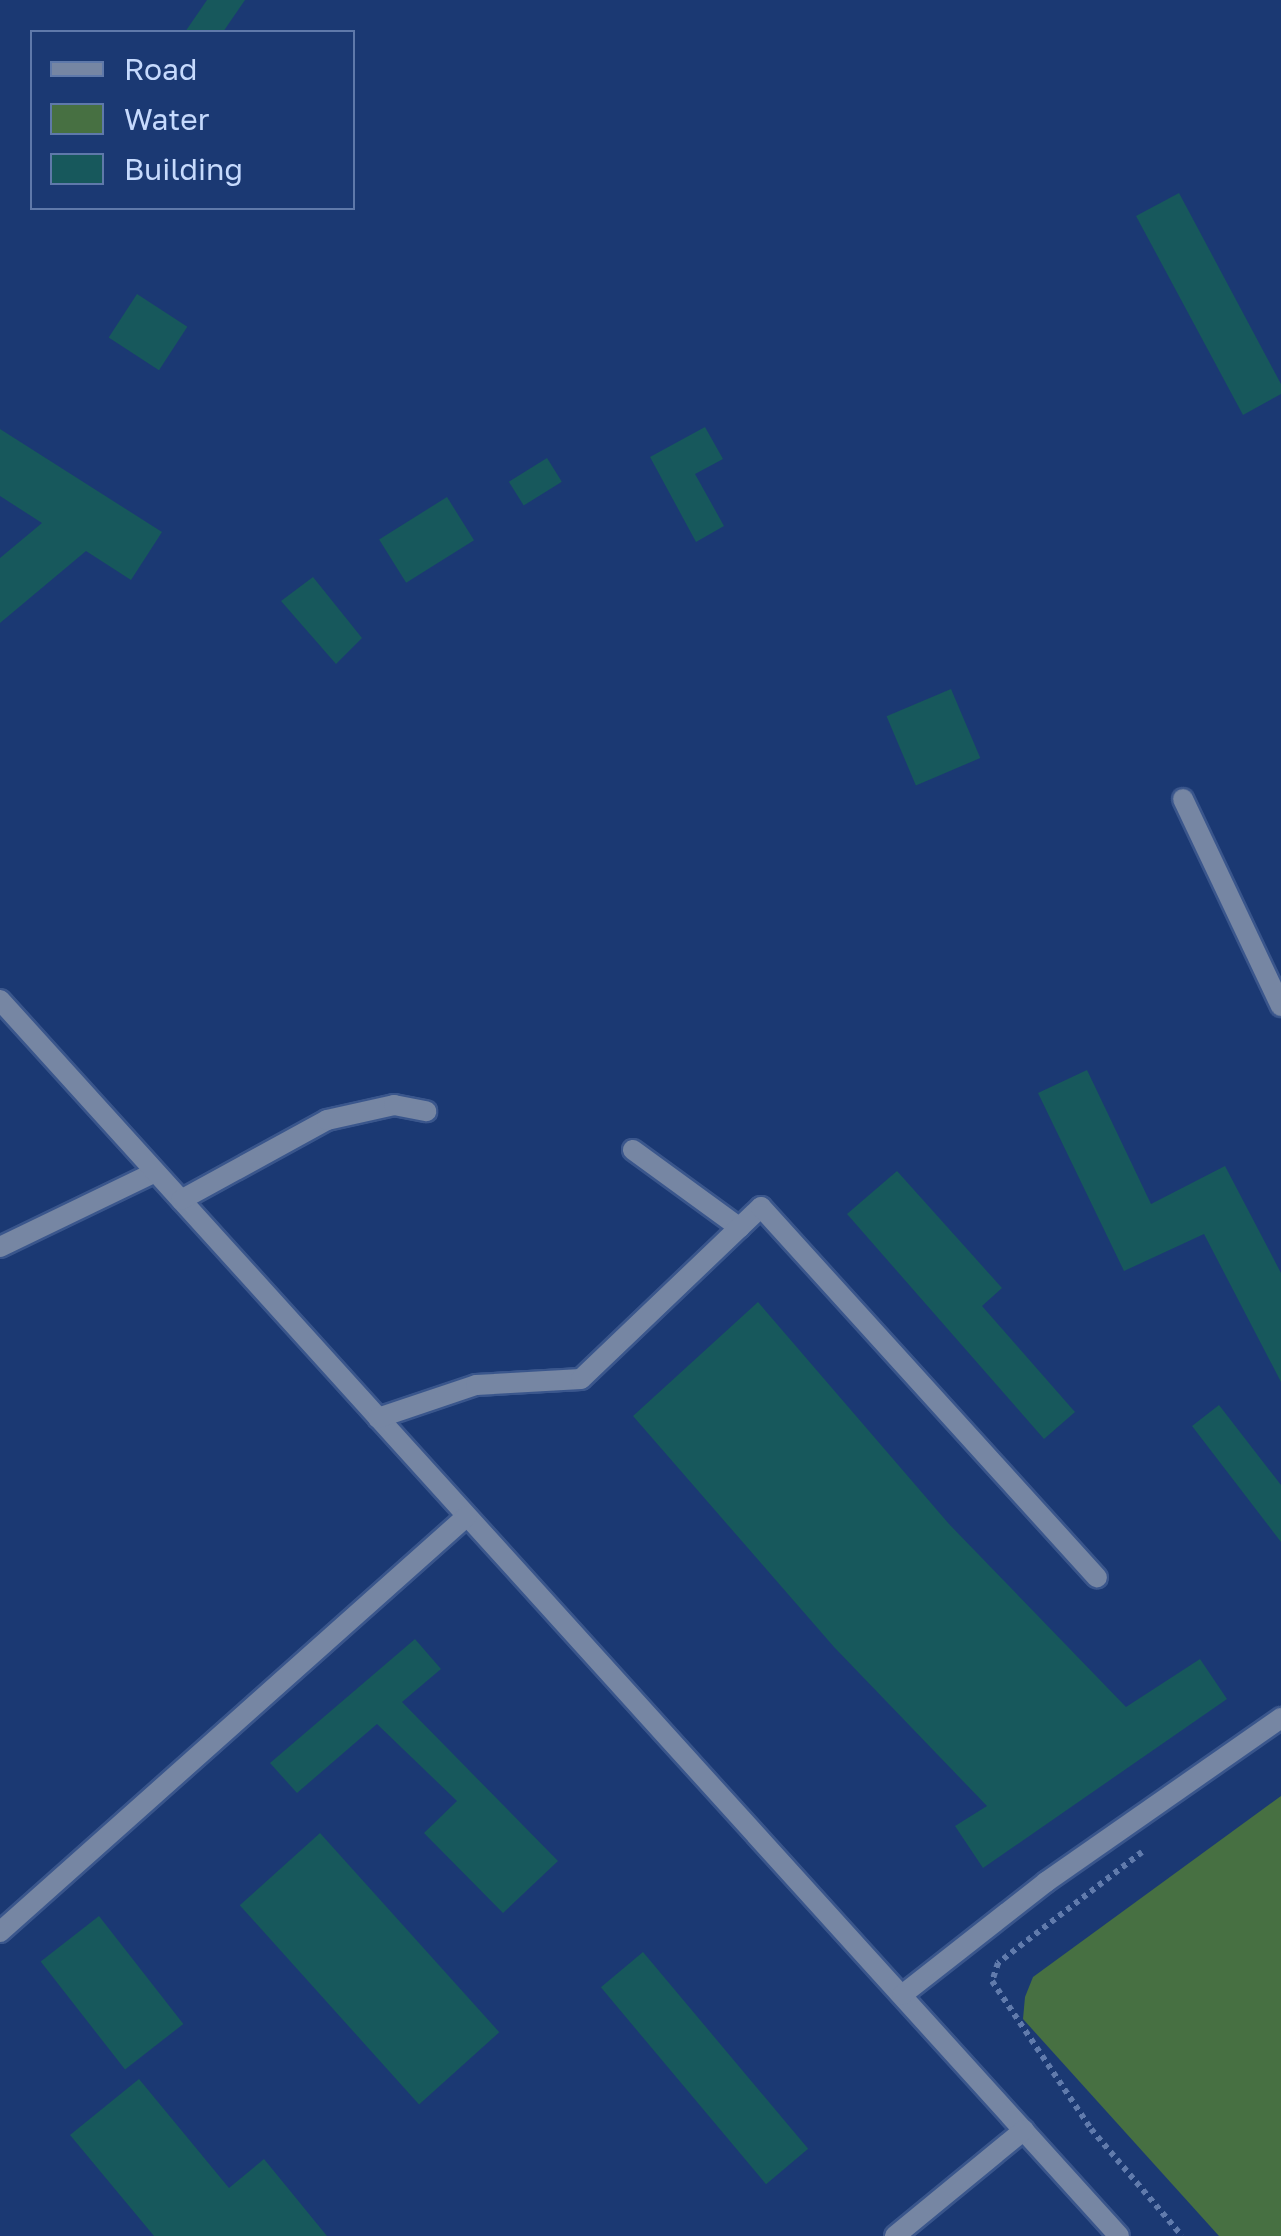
<!DOCTYPE html>
<html>
<head>
<meta charset="utf-8">
<style>
  body { margin:0 }
  #map { position:relative; width:1281px; height:2236px; overflow:hidden; background:#1b3973; font-family:"Golos Text",sans-serif }
  div>[style] { position:absolute }
  [style*='--x'] { left:calc(var(--x)*1px); top:calc(var(--y)*1px); width:calc(var(--w)*1px); rotate:calc(var(--a)*1deg) }
  .water>* { inset:0; background:#477042 }
  .building>* { inset:0; background:#17585c; transform-origin:0 0 }
  .path>* { height:6px; margin-top:-3px; transform-origin:0; background:repeating-linear-gradient(90deg,#617bac 0 5px,transparent 0 10px) }
  .roads { filter:drop-shadow(2px 0 #3a568c) drop-shadow(-2px 0 #3a568c) drop-shadow(0 2px #3a568c) drop-shadow(0 -2px #3a568c) }
  .lane>* { height:20px; margin:-10px; padding:0 10px; transform-origin:10px; border-radius:10px; background:#7686a3 }
  .street>* { height:20px; margin:-10px; padding:0 10px; transform-origin:10px; border-radius:10px; background:#7686a3 }
  span { translate:-50% -50%; white-space:nowrap; text-align:center; line-height:1.15; -webkit-text-stroke:9px #1b3973; paint-order:stroke }
  .legend { position:absolute; left:30px; top:30px; width:325px; height:180px; box-sizing:border-box; background:#1b3973; border:2px solid #5f79aa; margin:0; padding:12px 18px; list-style:none; font-size:30px; color:#c6dafd }
  .legend li { display:flex; align-items:center; gap:20px; height:50px }
  .legend b { width:50px; border:2px solid #5f79aa }
</style>
</head>
<body>
<div id="map">
  <div class="water">
    <div style="clip-path:polygon(1281px 1796px,1281px 2236px,1219px 2236px,1023px 2019px,1025px 1997px,1033px 1977px)"></div>
  </div>
  <div class="building">
    <div style="clip-path:polygon(207px 0,245px 0,223px 32px,185px 32px)"></div>
    <div style="clip-path:polygon(1179px 193px,1281px 384px,1281px 394px,1243px 415px,1136px 216px)"></div>
    <div style="left:137px;top:294px;width:60px;height:52px;rotate:33deg"></div>
    <div style="clip-path:polygon(705px 427px,723px 459px,695px 474px,724px 526px,696px 542px,650px 457px)"></div>
    <div style="clip-path:polygon(0 429px,162px 532px,131px 580px,86px 551px,0 623px,0 558px,42px 523px,0 496px)"></div>
    <div style="left:547px;top:458px;width:28px;height:45px;rotate:58deg"></div>
    <div style="left:447px;top:497px;width:51px;height:80px;rotate:58deg"></div>
    <div style="clip-path:polygon(313px 577px,362px 638px,336px 664px,281px 601px)"></div>
    <div style="left:951px;top:689px;width:75px;height:70px;rotate:67deg"></div>
    <div style="clip-path:polygon(1087px 1070px,1151px 1204px,1225px 1166px,1281px 1273px,1281px 1382px,1204px 1234px,1124px 1271px,1038px 1093px)"></div>
    <div style="clip-path:polygon(897px 1171px,1002px 1288px,982px 1306px,1075px 1412px,1044px 1439px,847px 1214px)"></div>
    <div style="clip-path:polygon(758px 1302px,949px 1524px,1126px 1707px,1200px 1659px,1227px 1699px,983px 1868px,955px 1826px,987px 1806px,834px 1647px,633px 1416px)"></div>
    <div style="clip-path:polygon(1219px 1405px,1281px 1485px,1281px 1542px,1192px 1426px)"></div>
    <div style="clip-path:polygon(415px 1639px,441px 1669px,402px 1702px,558px 1861px,503px 1913px,424px 1833px,457px 1801px,377px 1724px,297px 1793px,270px 1763px)"></div>
    <div style="left:320px;top:1833px;width:268px;height:108px;rotate:48deg"></div>
    <div style="left:99px;top:1916px;width:137px;height:74px;rotate:52deg"></div>
    <div style="left:643px;top:1952px;width:257px;height:55px;rotate:50deg"></div>
    <div style="clip-path:polygon(139px 2079px,229px 2188px,264px 2159px,327px 2236px,154px 2236px,70px 2135px)"></div>
  </div>
  <div class="path">
    <div style="--x:1142;--y:1852;--w:182;--a:142.4"></div>
    <div style="--x:998;--y:1963;--w:19;--a:108"></div>
    <div style="--x:992;--y:1981;--w:178;--a:56.2"></div>
    <div style="--x:1091;--y:2129;--w:140;--a:49.6"></div>
  </div>
  <div class="roads">
    <div class="lane">
      <div style="--x:0;--y:1247;--w:172;--a:-25.8"></div>
    </div>
    <div class="street">
      <div style="--x:1183;--y:799;--w:229;--a:64.7"></div>
      <div style="--x:0;--y:1000;--w:1667;--a:47.84"></div>
      <div style="--x:633;--y:1150;--w:132;--a:36.1"></div>
      <div style="--x:181;--y:1200;--w:166;--a:-28.7"></div>
      <div style="--x:327;--y:1120;--w:69;--a:-12.6"></div>
      <div style="--x:394;--y:1105;--w:33;--a:11"></div>
      <div style="--x:378;--y:1418;--w:103;--a:-18.6"></div>
      <div style="--x:476;--y:1385;--w:105;--a:-3.3"></div>
      <div style="--x:581;--y:1379;--w:249;--a:-43.7"></div>
      <div style="--x:761;--y:1207;--w:500;--a:47.8"></div>
      <div style="--x:0;--y:1932;--w:625;--a:-41.69"></div>
      <div style="--x:902;--y:1995;--w:183;--a:-38.1"></div>
      <div style="--x:1046;--y:1882;--w:287;--a:-34.9"></div>
      <div style="--x:895;--y:2236;--w:167;--a:-39.4"></div>
    </div>
  </div>
  <ul class="legend">
  <li><b style="height:12px;background:#7686a3"></b>Road</li>
  <li><b style="height:28px;background:#477042"></b>Water</li>
  <li><b style="height:28px;background:#17585c"></b>Building</li>
  </ul>
</div>
</body>
</html>
